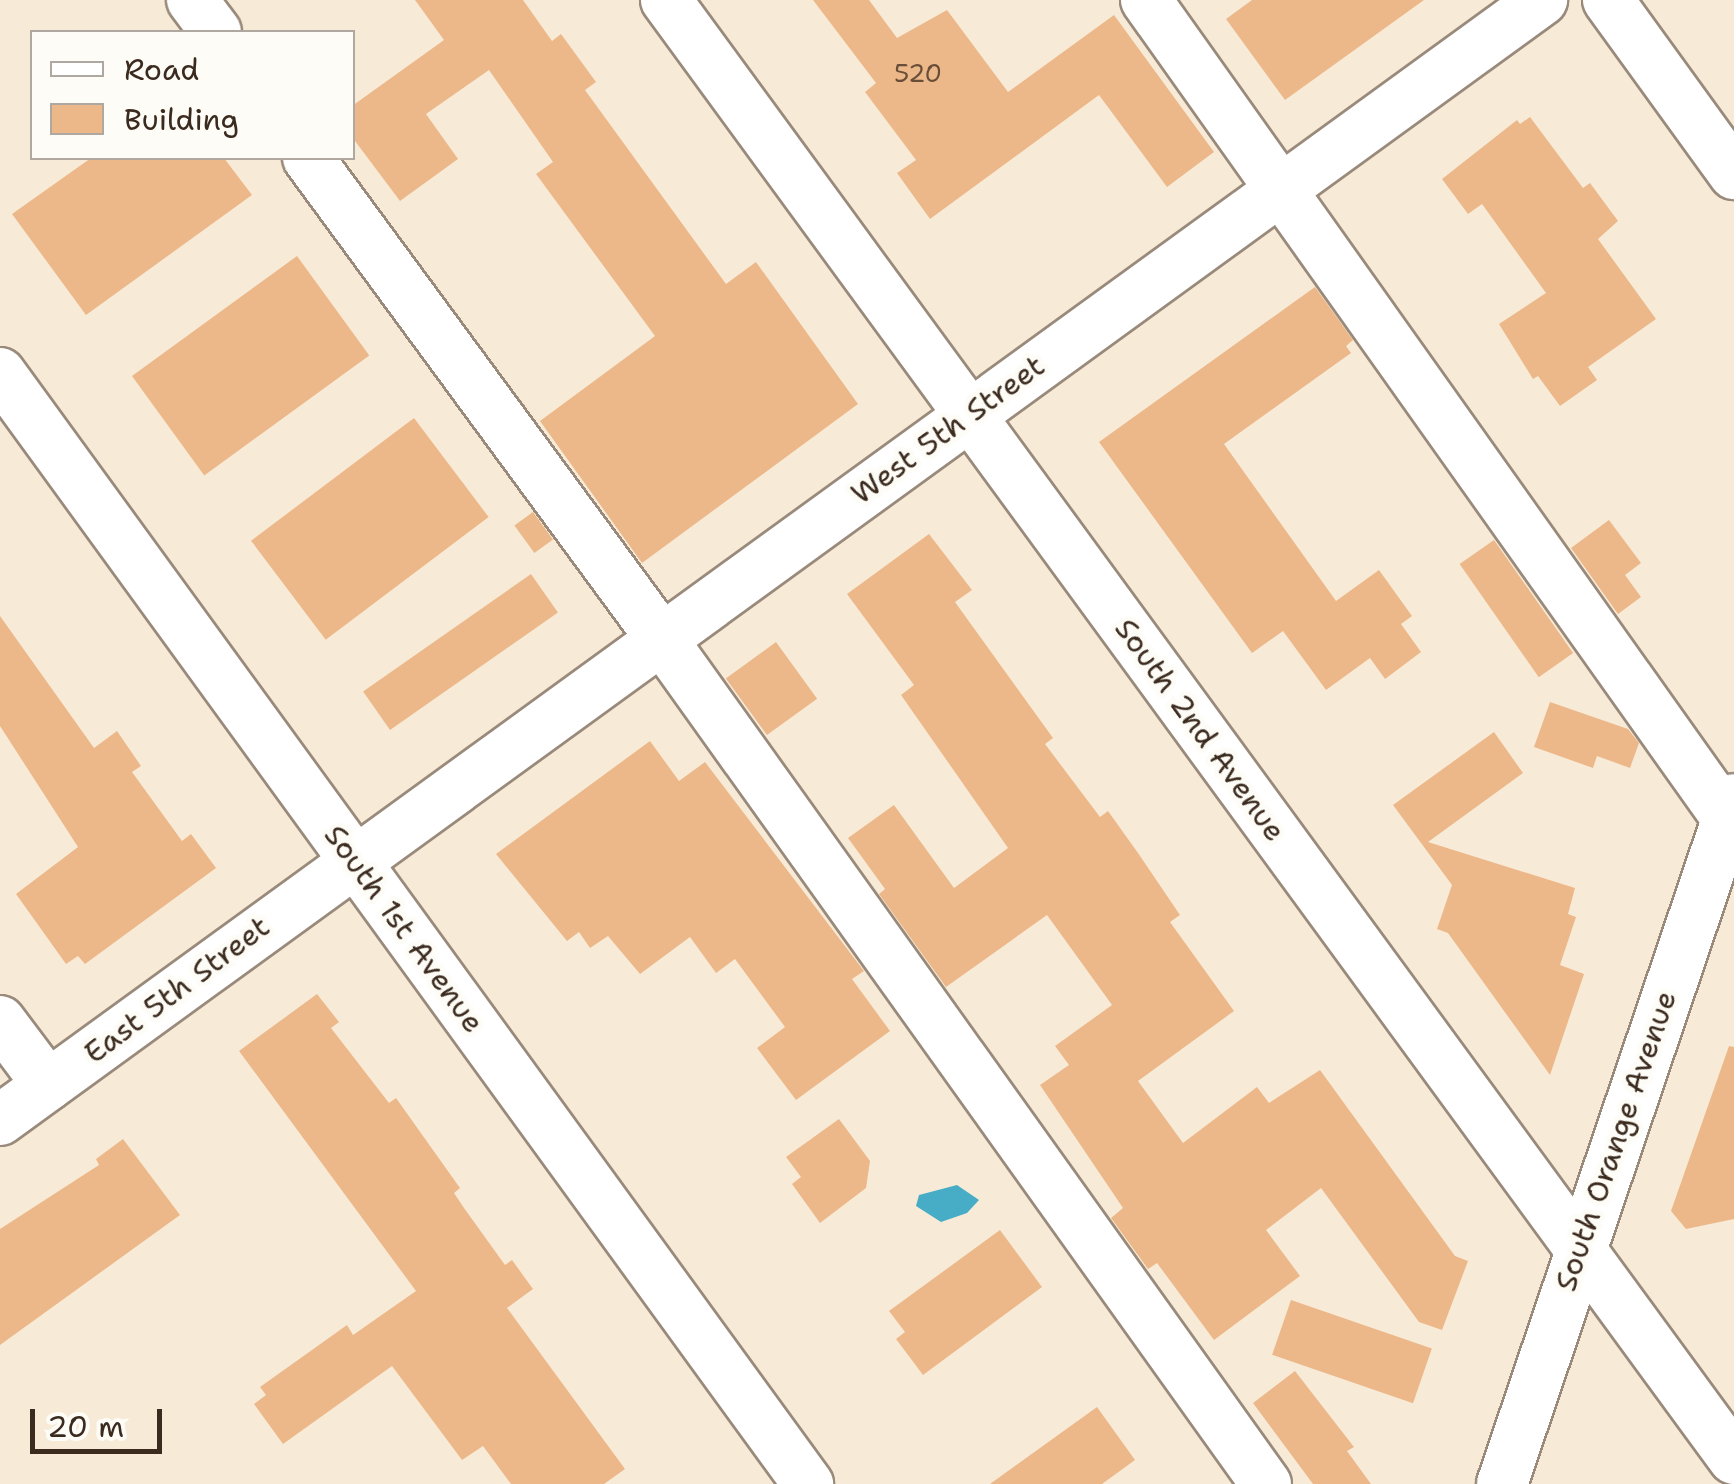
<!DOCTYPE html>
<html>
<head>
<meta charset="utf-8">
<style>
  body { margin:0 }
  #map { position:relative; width:1734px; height:1484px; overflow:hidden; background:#f7ebd8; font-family:"Shantell Sans",sans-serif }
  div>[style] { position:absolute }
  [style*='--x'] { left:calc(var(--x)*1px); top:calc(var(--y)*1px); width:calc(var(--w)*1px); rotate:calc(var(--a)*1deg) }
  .water>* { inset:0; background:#47acc6 }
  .building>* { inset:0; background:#edb889; transform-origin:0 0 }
  .roads { filter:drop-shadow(2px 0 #998a7b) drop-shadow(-2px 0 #998a7b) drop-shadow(0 2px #998a7b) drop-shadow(0 -2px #998a7b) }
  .minor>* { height:50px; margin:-25px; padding:0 25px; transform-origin:25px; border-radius:25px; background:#fff }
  span { translate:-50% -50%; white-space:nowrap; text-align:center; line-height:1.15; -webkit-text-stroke:10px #fdfcf7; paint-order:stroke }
  .number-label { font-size:25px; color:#684e39 }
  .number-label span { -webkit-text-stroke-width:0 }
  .street-label { font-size:30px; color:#3b2a1e }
  .legend { position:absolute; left:30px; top:30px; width:325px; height:130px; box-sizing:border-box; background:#fdfcf7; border:2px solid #afa8a0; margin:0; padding:12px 18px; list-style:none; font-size:30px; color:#3b2a1e }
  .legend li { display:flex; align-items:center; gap:20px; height:50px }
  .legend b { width:50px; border:2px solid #afa8a0 }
  .scale { position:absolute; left:30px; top:1409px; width:132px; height:45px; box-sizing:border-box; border:5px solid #3b2a1e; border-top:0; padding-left:12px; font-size:30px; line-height:35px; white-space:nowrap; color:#3b2a1e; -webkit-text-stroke:8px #fdfcf7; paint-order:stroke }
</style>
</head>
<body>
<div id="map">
  <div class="water">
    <div style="clip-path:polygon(957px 1185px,979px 1200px,967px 1213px,941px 1222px,916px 1206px,919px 1195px)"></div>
  </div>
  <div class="building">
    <div style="clip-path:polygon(415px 0,523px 0,552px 41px,561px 34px,596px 82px,585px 90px,726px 284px,756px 262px,858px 404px,642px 563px,540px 421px,655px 336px,536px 174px,553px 162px,489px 70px,426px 114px,458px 159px,400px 201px,352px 137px,352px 106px,444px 40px)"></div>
    <div style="clip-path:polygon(813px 0,869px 0,897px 38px,947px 10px,1008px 92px,1114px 15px,1214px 152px,1167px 187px,1099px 95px,930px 219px,897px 173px,916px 160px,865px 92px,876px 83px)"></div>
    <div style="clip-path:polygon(1252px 0,1424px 0,1285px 100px,1226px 19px)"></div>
    <div style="clip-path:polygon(1530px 117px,1583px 188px,1590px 183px,1618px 221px,1598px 239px,1656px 319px,1588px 367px,1597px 380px,1560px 406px,1538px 376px,1533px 379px,1499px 324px,1546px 293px,1482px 204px,1468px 214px,1442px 179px,1517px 120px,1520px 124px)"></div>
    <div style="clip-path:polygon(91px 158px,224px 158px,252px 195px,86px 315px,12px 214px)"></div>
    <div style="left:297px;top:256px;width:123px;height:204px;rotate:54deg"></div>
    <div style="clip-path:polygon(1315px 287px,1353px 340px,1346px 346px,1351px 353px,1224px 444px,1336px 601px,1379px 570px,1412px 616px,1401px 624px,1421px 652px,1385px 679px,1370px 658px,1326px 690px,1283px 631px,1252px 653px,1099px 442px)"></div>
    <div style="left:414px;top:418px;width:124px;height:204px;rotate:53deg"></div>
    <div style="left:533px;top:512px;width:34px;height:23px;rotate:54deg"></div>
    <div style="clip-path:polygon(1609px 520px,1641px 563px,1625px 575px,1641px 597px,1618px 614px,1571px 548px)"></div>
    <div style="clip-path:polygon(929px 534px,972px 590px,955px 602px,1053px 738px,1045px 744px,1100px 817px,1108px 811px,1138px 853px,1180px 915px,1170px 922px,1234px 1011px,1138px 1081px,1183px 1143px,1257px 1087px,1269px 1103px,1320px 1070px,1455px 1256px,1468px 1261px,1442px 1330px,1419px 1322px,1321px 1188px,1266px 1230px,1300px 1276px,1214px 1340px,1157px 1263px,1148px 1269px,1111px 1218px,1123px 1208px,1040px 1085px,1069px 1065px,1055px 1046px,1112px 1005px,1047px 915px,946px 987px,879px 894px,885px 889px,848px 838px,894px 805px,954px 888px,1008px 848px,901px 695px,914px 685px,847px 594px)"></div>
    <div style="left:1494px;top:540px;width:138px;height:42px;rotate:55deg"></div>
    <div style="left:531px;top:574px;width:47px;height:205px;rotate:55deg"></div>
    <div style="clip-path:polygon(0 616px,94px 748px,117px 731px,141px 766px,132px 772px,182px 841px,191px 834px,216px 868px,85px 964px,78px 956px,66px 964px,16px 894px,78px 847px,0 726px)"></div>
    <div style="left:776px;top:642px;width:70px;height:62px;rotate:54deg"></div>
    <div style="clip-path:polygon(1550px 702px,1628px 729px,1639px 743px,1630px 768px,1597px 756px,1593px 768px,1534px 747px)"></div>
    <div style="clip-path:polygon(1494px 732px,1523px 773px,1428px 842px,1575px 888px,1568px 914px,1576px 917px,1560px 965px,1584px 974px,1550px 1075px,1448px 933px,1437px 929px,1452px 885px,1393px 805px)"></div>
    <div style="clip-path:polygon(650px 741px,679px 781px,705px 762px,864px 971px,852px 979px,890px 1031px,796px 1100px,757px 1048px,785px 1027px,735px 959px,716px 973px,690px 937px,640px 974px,608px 936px,590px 948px,579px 932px,567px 941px,496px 854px)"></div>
    <div style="clip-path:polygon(317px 994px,339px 1022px,331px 1028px,389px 1103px,396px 1098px,460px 1188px,454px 1193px,464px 1208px,505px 1265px,512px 1260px,533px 1289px,507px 1308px,625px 1469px,604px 1484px,511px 1484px,483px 1446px,462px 1460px,392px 1366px,283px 1444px,254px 1404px,266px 1395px,260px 1387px,347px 1325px,353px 1335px,416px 1291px,239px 1051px)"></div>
    <div style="clip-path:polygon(1729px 1046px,1734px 1047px,1734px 1219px,1686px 1229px,1671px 1211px)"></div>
    <div style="clip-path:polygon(839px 1119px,870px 1161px,866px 1188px,820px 1223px,792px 1184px,801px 1177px,786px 1157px)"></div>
    <div style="clip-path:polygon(123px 1139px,180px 1215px,0 1345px,0 1229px,99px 1165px,96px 1159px)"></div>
    <div style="clip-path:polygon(1000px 1230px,1042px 1287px,923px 1375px,896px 1339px,905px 1332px,889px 1311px)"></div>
    <div style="left:1291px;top:1300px;width:149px;height:58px;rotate:19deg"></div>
    <div style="clip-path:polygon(1295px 1371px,1354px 1447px,1347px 1451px,1371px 1484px,1313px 1484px,1253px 1403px)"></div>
    <div style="clip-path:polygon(1097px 1407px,1135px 1460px,1102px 1484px,990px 1484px)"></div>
  </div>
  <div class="roads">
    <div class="minor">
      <div style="--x:192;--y:0;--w:40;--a:53"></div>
      <div style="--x:666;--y:0;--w:1808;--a:53.8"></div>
      <div style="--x:1146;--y:0;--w:1003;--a:54.62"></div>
      <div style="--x:1608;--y:0;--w:215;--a:54.1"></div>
      <div style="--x:308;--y:158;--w:596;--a:53.67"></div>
      <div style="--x:661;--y:638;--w:1040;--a:54.43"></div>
      <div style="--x:0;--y:373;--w:1374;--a:53.97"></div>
      <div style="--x:0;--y:1021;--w:80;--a:53.1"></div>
      <div style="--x:0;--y:1120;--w:1906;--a:-35.99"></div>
      <div style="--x:1502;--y:1484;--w:723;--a:-71.29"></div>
    </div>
  </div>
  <div class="number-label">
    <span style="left:918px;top:73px">520</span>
  </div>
  <div class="street-label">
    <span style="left:948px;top:430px;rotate:-36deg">West 5th Street</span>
    <span style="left:1200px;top:730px;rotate:54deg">South 2nd Avenue</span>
    <span style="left:404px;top:929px;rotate:54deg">South 1st Avenue</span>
    <span style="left:177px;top:990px;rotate:-37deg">East 5th Street</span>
    <span style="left:1616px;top:1141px;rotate:-71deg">South Orange Avenue</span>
  </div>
  <ul class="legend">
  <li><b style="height:12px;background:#fff"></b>Road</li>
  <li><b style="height:28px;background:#edb889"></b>Building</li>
  </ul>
  <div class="scale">20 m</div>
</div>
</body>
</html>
